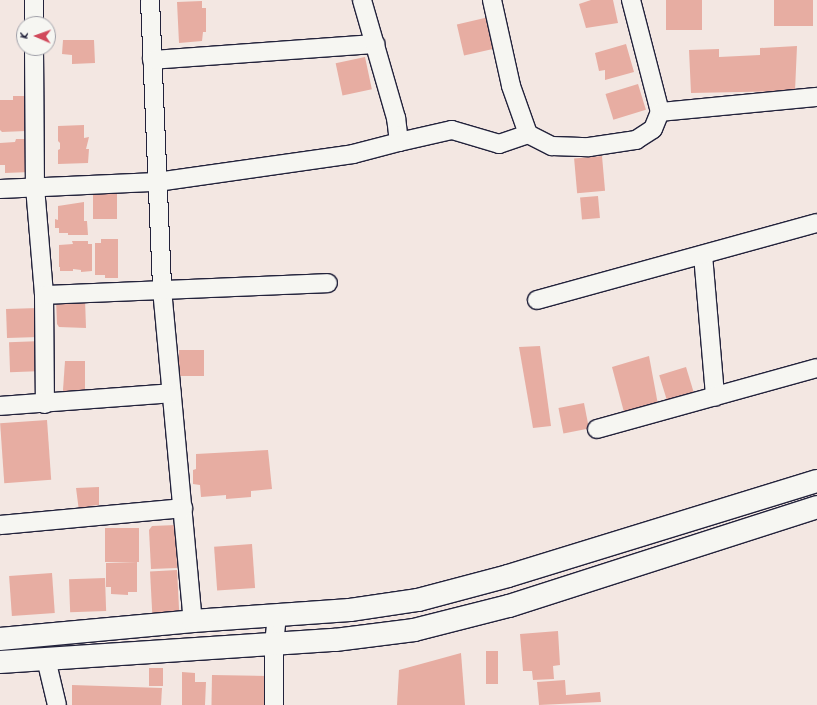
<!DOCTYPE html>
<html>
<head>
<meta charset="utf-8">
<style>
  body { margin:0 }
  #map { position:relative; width:817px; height:705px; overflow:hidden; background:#f3e7e2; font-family:Kalam,sans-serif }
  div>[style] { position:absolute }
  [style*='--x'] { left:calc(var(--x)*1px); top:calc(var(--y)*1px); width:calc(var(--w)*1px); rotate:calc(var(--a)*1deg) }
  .building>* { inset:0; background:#e7ada2; transform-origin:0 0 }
  .roads { filter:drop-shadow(1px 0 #22223b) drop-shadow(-1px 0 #22223b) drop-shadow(0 1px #22223b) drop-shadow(0 -1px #22223b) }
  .minor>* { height:18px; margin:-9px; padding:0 9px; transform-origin:9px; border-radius:9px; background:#f6f6f2 }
  .secondary>* { height:22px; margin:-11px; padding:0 11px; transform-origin:11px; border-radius:11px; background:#f6f6f2 }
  span { translate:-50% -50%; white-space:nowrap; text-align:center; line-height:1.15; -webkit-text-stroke:3px #f6f6f2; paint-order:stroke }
  .north { position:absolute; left:16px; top:16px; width:40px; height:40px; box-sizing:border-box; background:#f6f6f2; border:1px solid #a1a1a9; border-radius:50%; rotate:272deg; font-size:11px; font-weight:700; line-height:16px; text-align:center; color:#22223b }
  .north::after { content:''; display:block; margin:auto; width:14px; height:18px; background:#d1495b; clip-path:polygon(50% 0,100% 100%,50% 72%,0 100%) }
</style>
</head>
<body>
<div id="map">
  <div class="building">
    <div style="clip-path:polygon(591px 0,613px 0,618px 23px,586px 28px,579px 4px)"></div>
    <div style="left:666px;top:0;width:36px;height:30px"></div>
    <div style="left:774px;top:0;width:39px;height:26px"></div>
    <div style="clip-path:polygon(202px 1px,202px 8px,206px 8px,206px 32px,203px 32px,202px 41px,179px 43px,177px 2px)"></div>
    <div style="left:489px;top:17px;width:32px;height:33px;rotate:77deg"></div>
    <div style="clip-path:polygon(63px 40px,94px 40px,95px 63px,72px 64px,72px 55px,62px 54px)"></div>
    <div style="clip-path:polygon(626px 44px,634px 72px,605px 80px,605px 70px,599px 71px,595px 53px)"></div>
    <div style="clip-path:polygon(797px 46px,795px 91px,691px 93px,689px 50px,719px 49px,719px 57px,760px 55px,760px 48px)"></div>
    <div style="left:365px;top:57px;width:33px;height:30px;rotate:78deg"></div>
    <div style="left:638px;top:84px;width:27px;height:34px;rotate:73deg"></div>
    <div style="clip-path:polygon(13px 96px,25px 96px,26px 131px,2px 132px,0 130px,0 100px,13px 100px)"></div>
    <div style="clip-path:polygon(84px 125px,84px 138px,89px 137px,86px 149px,89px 149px,88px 163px,58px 164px,58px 150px,60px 149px,60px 143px,58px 141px,58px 126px)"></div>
    <div style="clip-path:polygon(16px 139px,29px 139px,30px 172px,5px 173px,5px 165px,0 165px,0 143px,15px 142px)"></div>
    <div style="left:602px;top:156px;width:35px;height:28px;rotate:85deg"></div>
    <div style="left:93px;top:192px;width:24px;height:27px"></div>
    <div style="left:598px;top:196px;width:22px;height:18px;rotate:85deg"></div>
    <div style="clip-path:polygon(84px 202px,84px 221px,87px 221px,88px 235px,68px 235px,68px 233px,59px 233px,59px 228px,55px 228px,55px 219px,58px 220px,58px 206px)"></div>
    <div style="clip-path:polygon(101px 239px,118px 239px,118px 278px,105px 278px,105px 275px,95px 275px,95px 243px,101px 243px)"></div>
    <div style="clip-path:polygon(72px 241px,88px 241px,88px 244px,92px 244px,92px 271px,81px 272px,81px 270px,73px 269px,73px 271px,60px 271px,60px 267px,59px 267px,59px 245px,73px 244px)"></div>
    <div style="clip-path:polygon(56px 299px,85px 299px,86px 328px,59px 327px,57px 324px)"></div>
    <div style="left:38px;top:308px;width:29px;height:32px;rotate:88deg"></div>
    <div style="left:42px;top:341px;width:30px;height:33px;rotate:88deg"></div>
    <div style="clip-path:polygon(540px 346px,551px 426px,533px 428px,519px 347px)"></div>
    <div style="left:204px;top:350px;width:26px;height:25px;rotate:90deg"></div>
    <div style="clip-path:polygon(649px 356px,659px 410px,625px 416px,612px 367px)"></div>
    <div style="clip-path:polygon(65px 361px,85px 361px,85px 397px,66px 398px,63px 390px)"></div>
    <div style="left:686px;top:367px;width:31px;height:28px;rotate:73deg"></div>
    <div style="left:584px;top:403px;width:26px;height:26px;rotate:79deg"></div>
    <div style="left:47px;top:420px;width:60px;height:47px;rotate:86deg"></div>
    <div style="clip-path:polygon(268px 450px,272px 489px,251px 491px,251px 497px,226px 499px,226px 495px,201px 497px,200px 485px,193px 484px,193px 470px,196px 469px,196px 454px)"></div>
    <div style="clip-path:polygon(99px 487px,99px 505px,89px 506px,90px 510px,79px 511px,76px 488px)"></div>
    <div style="clip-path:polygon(176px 525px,177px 568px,151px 569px,149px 530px,152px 526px)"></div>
    <div style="left:105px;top:528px;width:34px;height:34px"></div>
    <div style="left:252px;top:544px;width:44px;height:38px;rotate:86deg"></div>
    <div style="clip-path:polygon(137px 562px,137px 592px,128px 592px,128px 595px,111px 594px,111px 587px,106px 587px,106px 563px)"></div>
    <div style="left:177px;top:570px;width:43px;height:27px;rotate:87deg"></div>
    <div style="left:52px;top:573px;width:40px;height:43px;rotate:86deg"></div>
    <div style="left:105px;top:578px;width:33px;height:36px;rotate:88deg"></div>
    <div style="clip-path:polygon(558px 631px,560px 665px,553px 666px,554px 679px,533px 680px,532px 671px,523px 671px,520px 634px)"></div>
    <div style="left:486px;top:651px;width:12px;height:33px"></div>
    <div style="clip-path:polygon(461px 653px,465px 705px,397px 705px,399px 670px)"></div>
    <div style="left:149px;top:668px;width:14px;height:18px"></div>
    <div style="clip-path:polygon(182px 672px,195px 673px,195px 682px,206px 682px,205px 705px,182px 705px)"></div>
    <div style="left:212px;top:675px;width:56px;height:30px;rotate:1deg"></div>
    <div style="clip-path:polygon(565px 680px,566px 695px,600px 692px,601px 702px,539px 705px,537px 682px)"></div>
    <div style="clip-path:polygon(72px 685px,162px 688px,161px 705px,72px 705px)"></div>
  </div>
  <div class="roads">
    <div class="minor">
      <div style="--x:34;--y:0;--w:24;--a:90"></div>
      <div style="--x:150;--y:0;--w:289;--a:87.6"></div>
      <div style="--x:162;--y:289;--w:333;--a:84.7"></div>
      <div style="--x:492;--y:0;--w:88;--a:77.5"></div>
      <div style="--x:511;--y:86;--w:51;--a:70.5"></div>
      <div style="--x:528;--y:134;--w:27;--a:27"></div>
      <div style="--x:552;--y:146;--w:37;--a:2"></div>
      <div style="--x:589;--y:147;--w:48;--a:-8.5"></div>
      <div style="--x:636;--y:140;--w:20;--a:-33"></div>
      <div style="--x:653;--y:129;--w:18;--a:-68"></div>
      <div style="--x:660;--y:112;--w:116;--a:-104.5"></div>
      <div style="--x:34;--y:48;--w:139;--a:89.6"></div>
      <div style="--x:35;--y:187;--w:108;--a:85.2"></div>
      <div style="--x:44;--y:295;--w:109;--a:89.5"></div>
      <div style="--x:152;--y:60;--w:224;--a:-4.1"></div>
      <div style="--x:660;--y:112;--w:158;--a:-5.5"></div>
      <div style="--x:399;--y:142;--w:54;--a:-12.8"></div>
      <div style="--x:452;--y:130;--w:49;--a:16.6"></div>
      <div style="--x:499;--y:144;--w:31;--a:-19"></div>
      <div style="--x:0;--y:189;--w:157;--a:-2.6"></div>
      <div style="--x:157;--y:182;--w:198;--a:-8.1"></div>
      <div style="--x:353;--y:154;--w:48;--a:-14.6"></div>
      <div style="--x:399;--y:142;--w:24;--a:-97"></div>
      <div style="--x:396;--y:118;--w:123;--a:-106.1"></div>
      <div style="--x:703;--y:255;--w:142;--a:85.1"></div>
      <div style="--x:44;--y:295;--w:284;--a:-2.4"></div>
      <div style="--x:537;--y:300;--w:290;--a:-15.4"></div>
      <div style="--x:0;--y:406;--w:172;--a:-4.3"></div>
      <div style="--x:597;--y:429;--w:228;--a:-15.5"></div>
      <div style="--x:0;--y:525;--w:184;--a:-5.3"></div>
      <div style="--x:46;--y:659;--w:47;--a:76.6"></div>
      <div style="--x:274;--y:705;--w:61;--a:-90"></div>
      <div style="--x:274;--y:644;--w:27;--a:-84"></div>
    </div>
    <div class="secondary">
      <div style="--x:0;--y:639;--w:194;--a:-5.3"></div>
      <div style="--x:193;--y:621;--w:157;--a:-4"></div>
      <div style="--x:350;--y:610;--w:69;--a:-8.4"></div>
      <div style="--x:418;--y:600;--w:93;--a:-14.9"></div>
      <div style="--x:508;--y:576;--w:323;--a:-17.1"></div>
      <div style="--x:0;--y:662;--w:336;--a:-3.8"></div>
      <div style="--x:335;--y:640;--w:80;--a:-7.2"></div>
      <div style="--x:414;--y:630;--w:98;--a:-14.2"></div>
      <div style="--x:509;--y:606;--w:324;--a:-17.8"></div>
    </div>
  </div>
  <div class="north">K</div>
</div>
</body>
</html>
